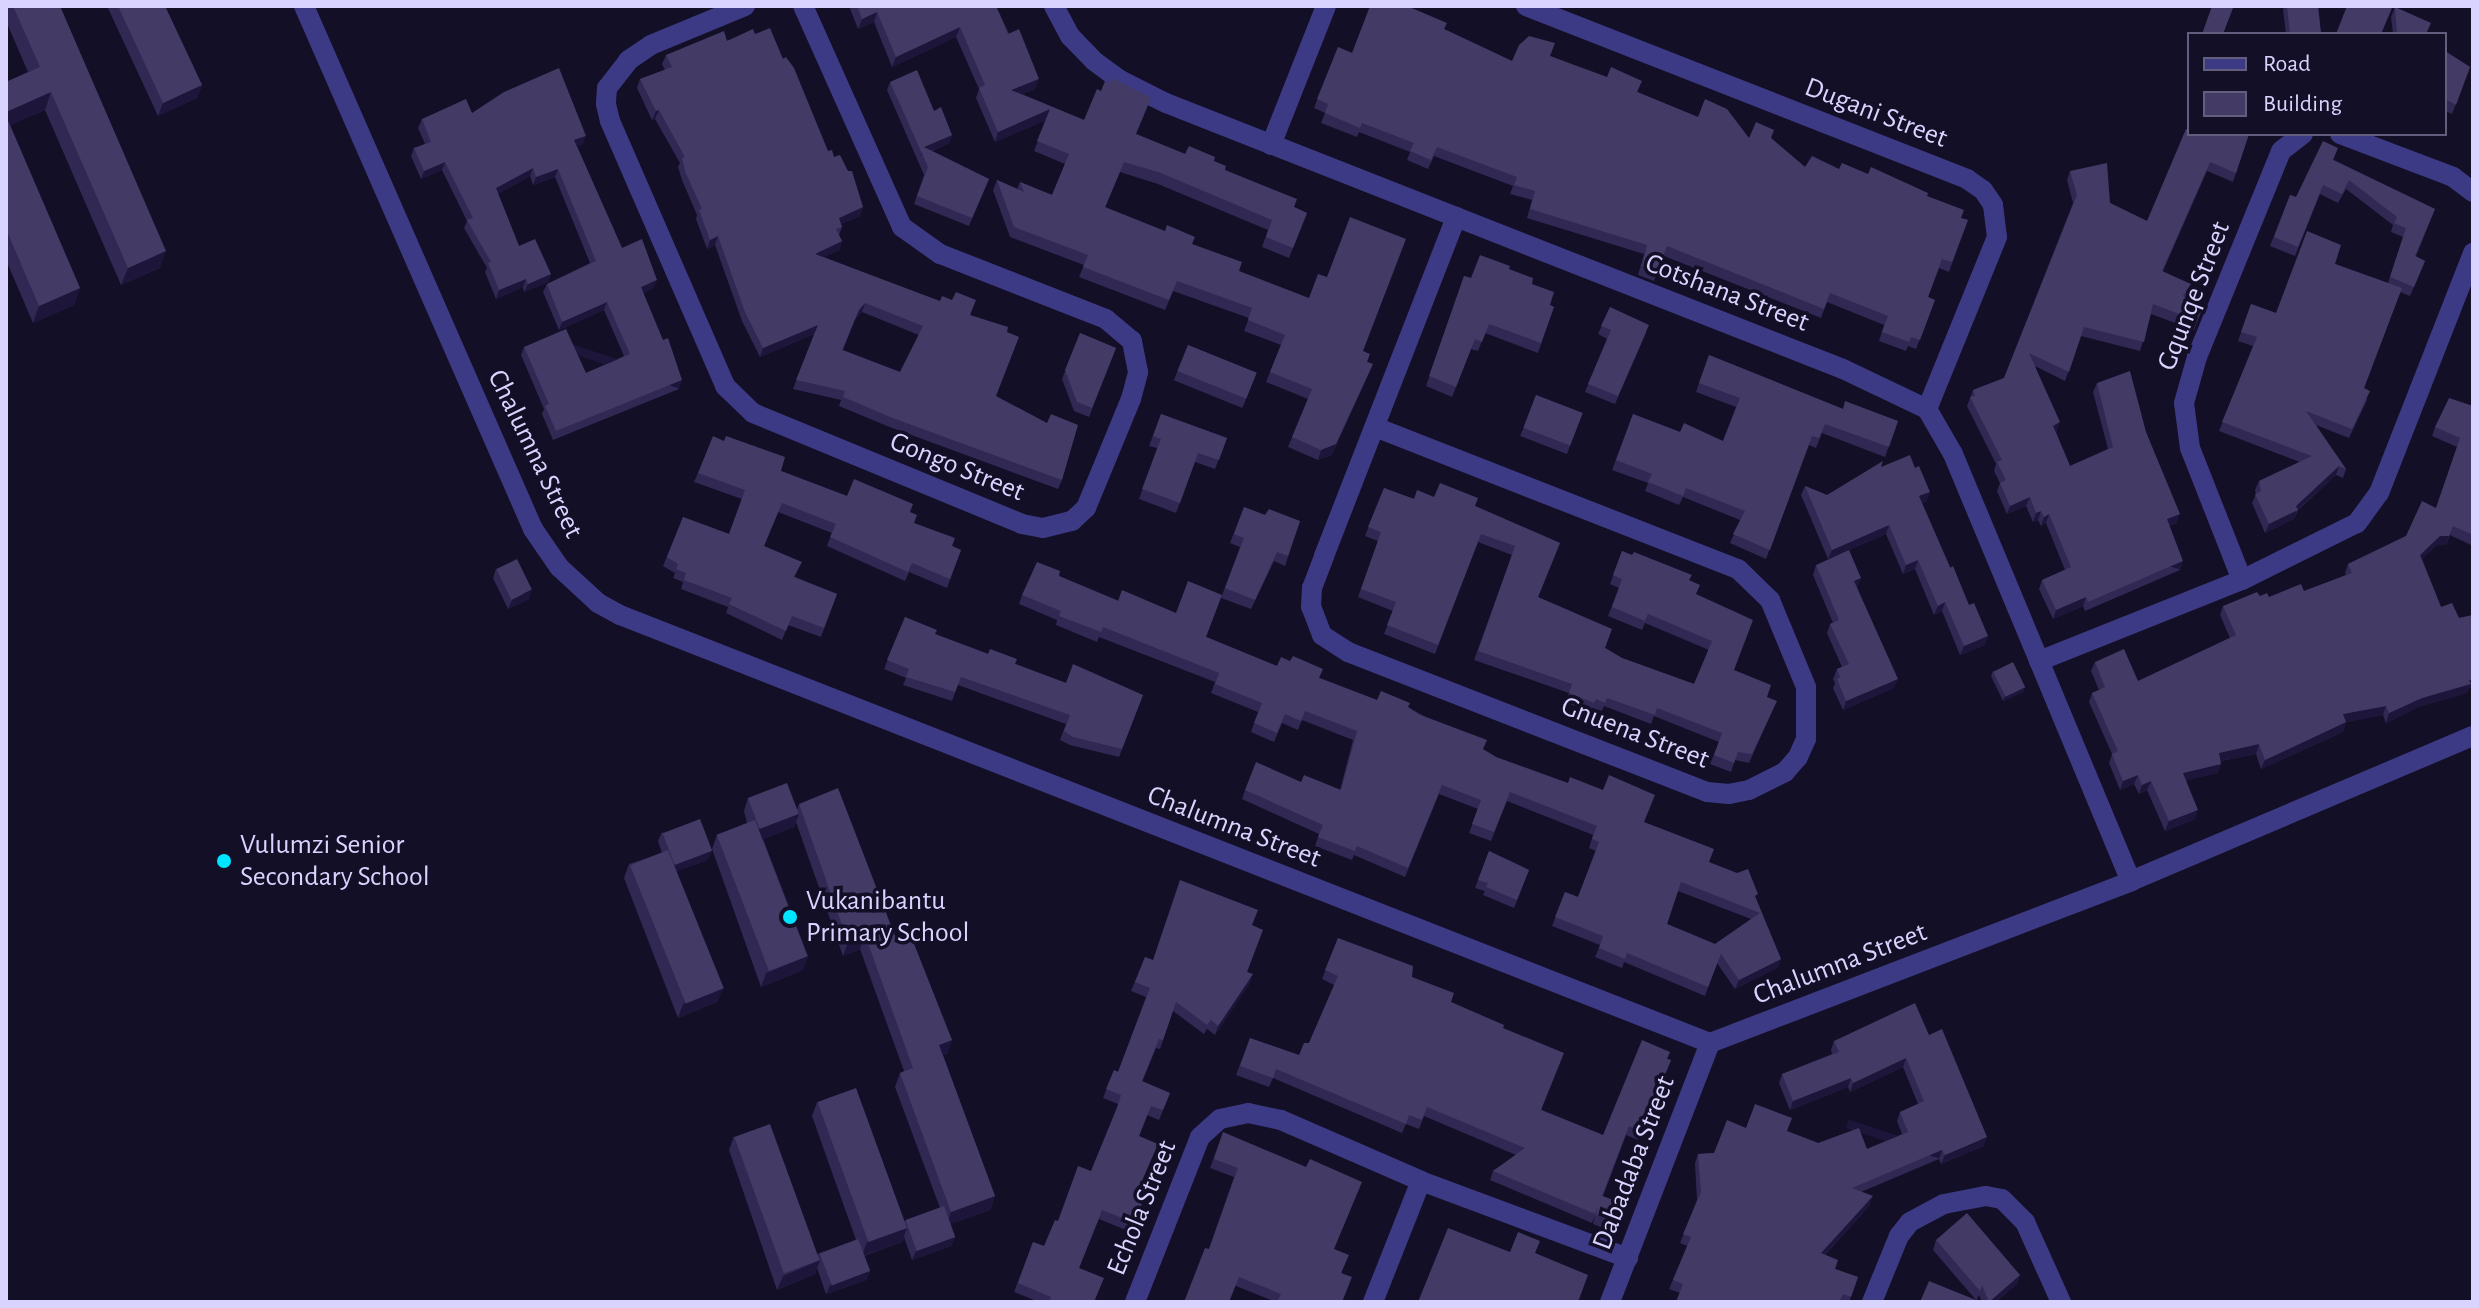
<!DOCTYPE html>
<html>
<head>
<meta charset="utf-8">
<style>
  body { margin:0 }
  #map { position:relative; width:2479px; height:1308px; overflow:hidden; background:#130f26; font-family:"Alegreya Sans",sans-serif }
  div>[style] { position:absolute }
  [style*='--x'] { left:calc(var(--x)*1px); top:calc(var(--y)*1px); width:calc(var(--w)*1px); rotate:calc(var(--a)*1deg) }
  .minor>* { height:20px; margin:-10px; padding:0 10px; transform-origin:10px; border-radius:10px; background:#3d3a85 }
  .wall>* { inset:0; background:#312854; transform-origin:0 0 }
  .shaded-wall>* { inset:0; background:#1d163a; transform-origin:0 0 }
  .building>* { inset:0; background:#433a66; transform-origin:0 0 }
  .dots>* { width:22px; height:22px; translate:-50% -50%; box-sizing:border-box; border:4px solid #130f26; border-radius:50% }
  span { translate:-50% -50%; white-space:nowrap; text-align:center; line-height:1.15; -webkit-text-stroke:7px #130f26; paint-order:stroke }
  .street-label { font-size:28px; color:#d9d4ff }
  .poi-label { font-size:28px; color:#d9d4ff }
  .left { translate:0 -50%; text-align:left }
  .frame { position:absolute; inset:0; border:8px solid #d9d4ff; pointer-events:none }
  .legend { position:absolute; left:2187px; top:32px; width:260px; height:104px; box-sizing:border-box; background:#130f26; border:2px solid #625e7d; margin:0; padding:10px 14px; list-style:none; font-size:24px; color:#d9d4ff }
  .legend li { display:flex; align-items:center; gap:16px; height:40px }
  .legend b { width:40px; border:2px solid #625e7d }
</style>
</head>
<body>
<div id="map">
  <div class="minor">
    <div style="--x:304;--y:6;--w:571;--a:66.35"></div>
    <div style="--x:533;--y:529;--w:46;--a:55.6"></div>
    <div style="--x:559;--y:567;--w:53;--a:42.7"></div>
    <div style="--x:598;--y:603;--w:25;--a:29"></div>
    <div style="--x:620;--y:615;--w:1171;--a:21.44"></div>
    <div style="--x:1710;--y:1043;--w:451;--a:-21"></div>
    <div style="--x:2131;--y:881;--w:371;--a:-23"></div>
    <div style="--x:745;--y:6;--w:102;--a:157.5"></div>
    <div style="--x:651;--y:45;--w:27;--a:146"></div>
    <div style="--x:629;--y:60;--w:36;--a:128"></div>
    <div style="--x:607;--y:88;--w:16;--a:94"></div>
    <div style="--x:606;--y:104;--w:17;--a:77"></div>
    <div style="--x:610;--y:121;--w:289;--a:66.5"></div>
    <div style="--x:725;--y:386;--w:39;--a:44"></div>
    <div style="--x:753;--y:413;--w:291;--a:22.4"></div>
    <div style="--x:1022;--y:524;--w:21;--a:11"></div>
    <div style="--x:1043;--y:528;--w:30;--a:-14"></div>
    <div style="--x:1072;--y:521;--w:19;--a:-43"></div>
    <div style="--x:1086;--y:508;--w:118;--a:-67.6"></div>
    <div style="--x:1131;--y:399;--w:28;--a:-75"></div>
    <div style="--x:1138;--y:372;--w:32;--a:-101"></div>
    <div style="--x:1132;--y:341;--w:34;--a:-140"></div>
    <div style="--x:1106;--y:319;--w:178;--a:-158.6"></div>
    <div style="--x:940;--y:254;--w:47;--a:-144.6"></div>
    <div style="--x:902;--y:227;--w:242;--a:-114.1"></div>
    <div style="--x:1054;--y:6;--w:34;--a:62"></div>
    <div style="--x:1070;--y:36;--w:35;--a:46"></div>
    <div style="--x:1094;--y:61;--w:32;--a:36"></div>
    <div style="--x:1120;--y:80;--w:51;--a:26.6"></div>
    <div style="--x:1166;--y:103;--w:727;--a:21.45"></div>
    <div style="--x:1843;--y:369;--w:93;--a:25.5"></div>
    <div style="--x:1927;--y:409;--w:52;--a:60"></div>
    <div style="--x:1953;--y:454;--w:463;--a:67.4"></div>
    <div style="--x:1526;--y:6;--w:474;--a:21.4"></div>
    <div style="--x:1967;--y:179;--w:19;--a:35"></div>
    <div style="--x:1983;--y:190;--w:18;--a:56"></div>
    <div style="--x:1993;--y:205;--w:32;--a:83"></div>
    <div style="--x:1997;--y:237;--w:186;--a:112.1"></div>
    <div style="--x:2340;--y:134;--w:121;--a:20.8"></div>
    <div style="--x:2453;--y:177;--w:25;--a:37"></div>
    <div style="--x:1271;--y:145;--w:149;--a:-68.4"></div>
    <div style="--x:1375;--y:427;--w:390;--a:21.4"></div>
    <div style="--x:1738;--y:569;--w:45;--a:44.1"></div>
    <div style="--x:1770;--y:600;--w:94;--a:67.5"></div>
    <div style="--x:1806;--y:687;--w:52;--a:90"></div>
    <div style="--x:1806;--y:739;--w:20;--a:114"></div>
    <div style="--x:1798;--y:757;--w:20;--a:131"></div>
    <div style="--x:1785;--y:772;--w:40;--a:153.4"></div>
    <div style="--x:1749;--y:790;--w:20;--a:169"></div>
    <div style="--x:1729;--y:794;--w:22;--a:-175"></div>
    <div style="--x:1707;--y:792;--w:385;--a:-158.7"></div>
    <div style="--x:1348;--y:652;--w:31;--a:-147"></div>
    <div style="--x:1322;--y:635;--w:30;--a:-111"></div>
    <div style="--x:1311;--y:607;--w:19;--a:-87"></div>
    <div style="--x:1312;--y:588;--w:34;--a:-69"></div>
    <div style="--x:1324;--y:556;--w:364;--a:-68.7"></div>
    <div style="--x:2242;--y:580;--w:142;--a:-111.5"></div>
    <div style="--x:2190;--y:448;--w:45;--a:-97.6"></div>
    <div style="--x:2184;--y:403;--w:48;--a:-74.2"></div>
    <div style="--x:2197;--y:357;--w:222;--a:-67.8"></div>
    <div style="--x:2281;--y:151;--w:28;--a:-38"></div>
    <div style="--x:2039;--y:661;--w:219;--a:-21.8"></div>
    <div style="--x:2242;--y:580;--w:128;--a:-26.4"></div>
    <div style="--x:2357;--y:523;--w:37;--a:-54"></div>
    <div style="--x:2379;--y:493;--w:258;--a:-68.6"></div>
    <div style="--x:1135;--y:1302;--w:177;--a:-68.5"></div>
    <div style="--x:1200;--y:1137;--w:27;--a:-42"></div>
    <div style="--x:1220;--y:1119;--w:29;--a:-12"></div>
    <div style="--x:1248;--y:1113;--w:34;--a:12"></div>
    <div style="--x:1281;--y:1120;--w:153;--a:23.5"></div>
    <div style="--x:1421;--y:1181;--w:221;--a:20.4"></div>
    <div style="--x:1373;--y:1302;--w:130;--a:-68.4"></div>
    <div style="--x:1610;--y:1302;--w:278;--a:-68.9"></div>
    <div style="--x:1872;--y:1302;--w:71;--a:-67.8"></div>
    <div style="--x:1899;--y:1236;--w:18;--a:-52"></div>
    <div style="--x:1910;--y:1222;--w:38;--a:-28"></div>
    <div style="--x:1944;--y:1204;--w:43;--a:-10.8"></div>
    <div style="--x:1986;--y:1196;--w:16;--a:11"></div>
    <div style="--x:2002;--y:1199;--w:33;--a:45"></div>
    <div style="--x:2025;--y:1222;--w:88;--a:65.8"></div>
  </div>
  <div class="wall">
    <div style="clip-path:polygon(6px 6px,60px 6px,160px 268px,121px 285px,45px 110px,10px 125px,80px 288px,74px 305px,33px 323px,6px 260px,6px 82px,28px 72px,6px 21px)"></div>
    <div style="clip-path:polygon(107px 6px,165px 6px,202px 85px,197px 98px,158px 116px)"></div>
    <div style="clip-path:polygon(849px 6px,996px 6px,1035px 89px,1022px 94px,1084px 120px,1136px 134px,1185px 154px,1214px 161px,1225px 170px,1294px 207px,1307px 213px,1289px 258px,1262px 247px,1268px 230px,1158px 184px,1120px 172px,1105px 208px,1192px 244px,1239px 271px,1363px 351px,1367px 362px,1373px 364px,1332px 455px,1318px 460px,1288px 447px,1308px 399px,1266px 382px,1281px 345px,1244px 331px,1249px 318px,1173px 291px,1165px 310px,1079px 277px,1084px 265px,1010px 237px,993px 190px,997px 180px,1017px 189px,1020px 182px,1052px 195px,1065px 164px,1034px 151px,1046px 120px,995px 142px,976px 98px,979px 89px,956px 37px,892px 67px,874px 22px,858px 29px)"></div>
    <div style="clip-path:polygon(2284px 6px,2318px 6px,2321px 34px,2286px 34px,2283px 10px)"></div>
    <div style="clip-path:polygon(2395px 7px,2427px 34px,2393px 34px,2391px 17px)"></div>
    <div style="clip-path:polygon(1444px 29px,1512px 61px,1550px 56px,1749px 138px,1771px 138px,1805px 167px,1839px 169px,1927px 196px,1961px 218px,1968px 220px,1949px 272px,1939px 268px,1928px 297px,1935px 300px,1916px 349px,1908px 346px,1906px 351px,1879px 341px,1884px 325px,1827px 302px,1821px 318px,1664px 256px,1654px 281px,1638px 275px,1644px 254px,1527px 218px,1532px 200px,1510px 194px,1513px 186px,1434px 156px,1428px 169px,1407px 160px,1410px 152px,1359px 132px,1357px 137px,1321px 123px,1325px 113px,1314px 108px,1338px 47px,1352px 53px)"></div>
    <div style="clip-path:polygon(evenodd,755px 34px,783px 59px,828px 151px,834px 157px,863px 207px,860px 216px,841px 224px,842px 227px,839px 235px,842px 241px,839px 250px,824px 257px,971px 315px,996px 396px,1062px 480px,1058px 489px,887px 426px,839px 406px,841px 400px,793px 389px,814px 334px,760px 357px,742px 321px,715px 245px,707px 249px,696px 219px,697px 215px,682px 180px,678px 167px,680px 163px,655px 119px,652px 120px,637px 88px,640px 79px,665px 70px,662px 64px,666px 55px,755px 34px,862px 312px,919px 335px,900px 372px,843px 350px,855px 319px,862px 312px)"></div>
    <div style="clip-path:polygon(2445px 51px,2470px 67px,2452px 114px,2445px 111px)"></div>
    <div style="clip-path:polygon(890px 82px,934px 111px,952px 135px,949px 143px,932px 151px,989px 179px,969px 226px,914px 204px,924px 175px,887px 90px)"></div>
    <div style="clip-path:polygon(472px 113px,583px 144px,577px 146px,622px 248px,654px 288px,643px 293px,679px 389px,553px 440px,542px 414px,544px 409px,521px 355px,524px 347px,586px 373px,624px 356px,604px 310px,559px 330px,543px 292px,547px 284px,590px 263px,555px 177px,533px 185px,530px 176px,498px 194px,519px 246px,551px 274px,548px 282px,524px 292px,523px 287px,496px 299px,485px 272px,487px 268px,464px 228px,467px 221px,442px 170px,421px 179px,411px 156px,414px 148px,425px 144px,418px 128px,422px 119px)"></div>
    <div style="clip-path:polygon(2189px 134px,2249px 134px,2233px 182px,2207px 171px,2163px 271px,2188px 293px,2185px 297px,2202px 309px,2194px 330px,2151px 314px,2140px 351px,2081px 336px,2065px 381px,2035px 366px,2057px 431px,2056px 432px,2070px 466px,2108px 449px,2093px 392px,2097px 383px,2146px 432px,2177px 523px,2169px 526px,2180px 570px,2085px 611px,2083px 606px,2053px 619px,2039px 589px,2042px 580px,2065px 570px,2046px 523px,2041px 526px,2038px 520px,2033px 522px,2026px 506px,2007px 514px,1997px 491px,2000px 483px,1994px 471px,1996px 464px,1967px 406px,1973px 390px,2004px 378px,2073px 203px,2067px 180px,2070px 171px,2110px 203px,2147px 221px)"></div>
    <div style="clip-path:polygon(2334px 160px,2435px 209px,2416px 256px,2425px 261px,2410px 296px,2400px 292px,2364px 388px,2367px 400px,2349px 438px,2316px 425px,2346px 469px,2343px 478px,2336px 475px,2298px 510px,2294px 519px,2265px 533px,2252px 503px,2256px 494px,2255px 490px,2259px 481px,2300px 462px,2219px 431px,2253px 346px,2238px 341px,2251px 304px,2276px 313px,2335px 264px,2388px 283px,2403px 237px,2391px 232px,2393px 225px,2346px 189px,2338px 203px,2320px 194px,2295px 256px,2270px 246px,2290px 195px,2296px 197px)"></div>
    <div style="clip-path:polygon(1509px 269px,1532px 284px,1550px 305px,1554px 307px,1538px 353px,1485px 333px,1478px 351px,1471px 349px,1452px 397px,1426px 386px,1464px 276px,1471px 278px)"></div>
    <div style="clip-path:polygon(1610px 307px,1646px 333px,1615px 404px,1585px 392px,1607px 339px,1598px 334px)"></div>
    <div style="clip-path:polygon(1080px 333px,1116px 348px,1089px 417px,1074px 411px,1062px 379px)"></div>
    <div style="left:1188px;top:345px;width:74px;height:38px;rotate:22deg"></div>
    <div style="clip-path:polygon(1709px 355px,1843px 409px,1898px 421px,1885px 457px,1822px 433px,1816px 448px,1809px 445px,1766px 559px,1730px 543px,1740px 520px,1683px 497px,1679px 505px,1645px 491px,1648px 483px,1612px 470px,1633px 414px,1680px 432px,1723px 441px,1736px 407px,1696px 392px)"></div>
    <div style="left:1536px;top:395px;width:50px;height:44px;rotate:21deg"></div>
    <div style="clip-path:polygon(2473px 406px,2473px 546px,2450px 535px,2446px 545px,2437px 545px,2422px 559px,2441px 607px,2459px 618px,2473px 615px,2473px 687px,2469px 688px,2467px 693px,2418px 707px,2386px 723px,2383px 715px,2346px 722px,2343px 732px,2261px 769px,2256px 754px,2221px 761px,2218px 773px,2186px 780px,2195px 819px,2165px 831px,2147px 790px,2139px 794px,2134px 784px,2120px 790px,2109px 763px,2112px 754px,2089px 702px,2092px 693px,2099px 690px,2091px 671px,2095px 662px,2138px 681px,2230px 638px,2220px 615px,2223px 606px,2260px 596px,2269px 597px,2304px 591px,2346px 575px,2345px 573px,2348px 564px,2406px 536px,2436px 508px,2457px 447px,2432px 436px,2435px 427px)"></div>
    <div style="clip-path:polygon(1161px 414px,1227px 438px,1215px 469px,1195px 462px,1176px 513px,1139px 499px,1157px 448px,1149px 446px)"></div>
    <div style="clip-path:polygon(1881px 467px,1927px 501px,1922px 503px,1985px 645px,1960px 655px,1942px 611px,1934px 615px,1915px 569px,1903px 574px,1886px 534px,1828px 559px,1801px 495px,1805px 486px,1827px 495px)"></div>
    <div style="clip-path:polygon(781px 471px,847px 496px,910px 512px,914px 523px,952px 546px,961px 550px,947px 588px,909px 572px,905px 581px,827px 546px,832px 533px,778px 512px,764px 546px,795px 577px,837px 594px,821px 637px,788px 625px,782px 640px,726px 613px,728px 607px,681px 589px,683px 582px,673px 578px,675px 573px,663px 566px,683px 517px,729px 534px,742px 499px,694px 482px,698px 473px)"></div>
    <div style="clip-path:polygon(1384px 488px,1414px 499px,1434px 497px,1475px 506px,1560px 543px,1538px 597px,1605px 648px,1622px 658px,1694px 684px,1709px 650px,1645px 623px,1642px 630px,1608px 616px,1619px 588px,1610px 584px,1622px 551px,1689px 580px,1734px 670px,1767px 697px,1773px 709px,1749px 763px,1735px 760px,1731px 772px,1710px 764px,1719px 742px,1654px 716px,1651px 724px,1604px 706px,1601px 712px,1593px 708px,1590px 712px,1565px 702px,1569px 693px,1474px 660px,1512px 555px,1478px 542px,1435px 654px,1384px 634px,1393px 611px,1358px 597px,1378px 541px,1365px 536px)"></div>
    <div style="clip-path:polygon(1244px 507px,1265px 515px,1300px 521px,1285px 566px,1274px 561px,1251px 609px,1221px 598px,1240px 547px,1230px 543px)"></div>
    <div style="clip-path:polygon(1816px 565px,1858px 587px,1857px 588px,1894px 688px,1843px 710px,1833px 688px,1835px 683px,1833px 679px,1837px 669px,1842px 667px,1827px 633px,1830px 624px,1833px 623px,1813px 575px)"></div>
    <div style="clip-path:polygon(496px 569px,529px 599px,508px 609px,493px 578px)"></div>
    <div style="clip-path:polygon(evenodd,1059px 576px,1277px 666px,1320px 678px,1377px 700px,1408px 707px,1496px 757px,1644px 822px,1709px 862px,1756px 900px,1781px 959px,1777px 968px,1735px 989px,1717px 963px,1705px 996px,1624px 962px,1622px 968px,1595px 957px,1600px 945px,1552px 926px,1565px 892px,1578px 897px,1596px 851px,1589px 848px,1593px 835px,1507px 801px,1491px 841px,1469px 833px,1478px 809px,1439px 794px,1405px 877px,1354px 855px,1352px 860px,1315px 846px,1319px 834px,1242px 799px,1245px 790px,1301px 782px,1340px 790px,1353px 740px,1302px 720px,1298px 730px,1282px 723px,1274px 742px,1251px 732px,1258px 712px,1211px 693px,1215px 682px,1099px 637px,1097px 642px,1056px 625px,1057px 620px,1019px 604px,1022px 595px,1059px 576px,1678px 891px,1751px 919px,1715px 944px,1667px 924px,1678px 891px)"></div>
    <div style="clip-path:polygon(905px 617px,935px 634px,1066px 683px,1143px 695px,1119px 757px,1070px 745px,1060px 740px,1066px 724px,958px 685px,952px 701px,903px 685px,906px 678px,884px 669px)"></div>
    <div style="clip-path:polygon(1993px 671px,2025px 687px,2023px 692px,2003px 701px,1991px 676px)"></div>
    <div style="clip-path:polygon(748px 798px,797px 810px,799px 804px,895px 936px,952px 1040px,947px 1054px,943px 1055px,995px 1196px,990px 1210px,950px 1224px,955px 1237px,951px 1246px,912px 1260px,904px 1237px,902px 1242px,864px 1256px,870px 1271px,866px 1280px,826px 1294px,817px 1268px,815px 1274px,777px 1290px,729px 1150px,734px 1136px,818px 1255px,819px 1253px,856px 1240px,812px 1116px,817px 1102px,904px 1221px,940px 1208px,895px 1087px,900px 1073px,904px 1071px,860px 949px,843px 956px,796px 822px,794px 827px,763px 839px,808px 956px,803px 970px,761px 987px,712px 849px,717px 835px,747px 823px,744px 811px)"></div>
    <div style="clip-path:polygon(662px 832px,708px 860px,676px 871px,723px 988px,717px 1002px,678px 1018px,624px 878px,629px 864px,662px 853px,658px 841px)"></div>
    <div style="clip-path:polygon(1489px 851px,1529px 870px,1514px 908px,1483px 895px,1485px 891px,1475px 888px)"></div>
    <div style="clip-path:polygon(1253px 925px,1247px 972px,1250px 983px,1215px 1035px,1207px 1029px,1204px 1034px,1173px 1011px,1160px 1049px,1156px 1048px,1142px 1082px,1170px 1093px,1159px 1120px,1147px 1115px,1139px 1136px,1139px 1191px,1146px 1193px,1134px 1225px,1129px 1223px,1126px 1230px,1099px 1219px,1079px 1268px,1095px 1302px,1039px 1302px,1014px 1292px,1033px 1242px,1044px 1246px,1058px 1221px,1091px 1171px,1116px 1112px,1118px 1104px,1103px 1098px,1114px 1070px,1118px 1072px,1146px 997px,1131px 991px,1145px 957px,1152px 960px)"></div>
    <div style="clip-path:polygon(1338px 938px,1412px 977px,1451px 1002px,1503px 1028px,1542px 1110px,1603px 1135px,1667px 1059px,1671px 1060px,1638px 1140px,1626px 1135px,1603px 1196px,1624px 1204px,1613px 1232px,1593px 1224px,1595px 1216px,1592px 1223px,1490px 1180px,1493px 1171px,1516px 1155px,1424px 1116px,1419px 1129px,1406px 1124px,1402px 1133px,1273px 1078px,1269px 1087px,1236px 1075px,1250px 1038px,1299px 1055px,1309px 1043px,1334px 985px,1322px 979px)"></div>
    <div style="clip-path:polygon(1929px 1035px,1984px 1146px,1941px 1164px,1939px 1159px,1861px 1192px,1870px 1205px,1825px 1255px,1835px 1269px,1858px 1277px,1849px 1302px,1676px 1302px,1680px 1293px,1669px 1289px,1687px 1246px,1680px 1243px,1697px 1200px,1695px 1163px,1698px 1154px,1714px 1153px,1746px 1128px,1787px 1131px,1818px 1143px,1867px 1149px,1902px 1134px,1897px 1121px,1900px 1112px,1918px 1104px,1903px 1067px,1850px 1092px,1848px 1087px,1790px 1110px,1779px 1083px,1782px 1074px,1832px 1054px,1831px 1050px,1834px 1041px)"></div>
    <div style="clip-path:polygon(1223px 1132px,1334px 1249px,1342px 1273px,1343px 1302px,1276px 1302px,1236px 1286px,1209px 1249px,1234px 1177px,1210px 1168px)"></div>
    <div style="clip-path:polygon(1936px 1240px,2020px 1275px,2017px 1284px,1996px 1302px,1982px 1302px,1979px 1295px,1976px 1302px,1976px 1300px,1933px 1250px)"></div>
  </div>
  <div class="shaded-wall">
    <div style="clip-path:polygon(877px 12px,874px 22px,858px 29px,862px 19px)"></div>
    <div style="clip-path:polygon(960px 27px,956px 37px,892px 67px,896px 57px)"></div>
    <div style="clip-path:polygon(1039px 79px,1035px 89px,1008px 100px,1011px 90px)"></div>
    <div style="clip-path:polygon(202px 85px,197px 98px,158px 116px,163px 103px)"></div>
    <div style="clip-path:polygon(51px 92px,45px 110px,6px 127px,6px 112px)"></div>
    <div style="clip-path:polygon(1050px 109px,1047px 120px,995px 142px,998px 132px)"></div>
    <div style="clip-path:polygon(659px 110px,655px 119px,652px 120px,656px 111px)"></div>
    <div style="clip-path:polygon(952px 135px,949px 143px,921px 155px,924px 147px)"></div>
    <div style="clip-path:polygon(586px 136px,583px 144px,571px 148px,574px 140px)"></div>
    <div style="clip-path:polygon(445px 162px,442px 170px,421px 179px,424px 171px)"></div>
    <div style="clip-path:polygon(533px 168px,530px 176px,493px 197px,496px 188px)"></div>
    <div style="clip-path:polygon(558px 169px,555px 177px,533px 185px,536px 177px)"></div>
    <div style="clip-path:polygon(863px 207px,860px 216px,835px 227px,839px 218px)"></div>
    <div style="clip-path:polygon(718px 236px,715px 245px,707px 249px,710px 240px)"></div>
    <div style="clip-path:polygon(842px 241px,839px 250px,812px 263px,815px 254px)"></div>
    <div style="clip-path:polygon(166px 251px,160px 268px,121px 285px,128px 268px)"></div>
    <div style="clip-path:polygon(551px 274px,548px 282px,524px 292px,528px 284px)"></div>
    <div style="clip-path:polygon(526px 279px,523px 287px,496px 299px,499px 290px)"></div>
    <div style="clip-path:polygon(657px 280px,654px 288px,638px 295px,641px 287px)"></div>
    <div style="clip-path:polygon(80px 288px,74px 305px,33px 323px,39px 306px)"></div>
    <div style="clip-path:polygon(607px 302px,604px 310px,559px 330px,562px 322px)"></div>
    <div style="clip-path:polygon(865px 303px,862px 312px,855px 319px,859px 310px)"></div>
    <div style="clip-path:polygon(818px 325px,814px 334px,760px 357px,763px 348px)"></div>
    <div style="clip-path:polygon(1373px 364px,1332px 455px,1318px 460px,1321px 450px)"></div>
    <div style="left:682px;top:380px;width:9px;height:136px;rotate:108deg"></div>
    <div style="clip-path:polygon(2060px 422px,2057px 431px,2050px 435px,2053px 426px)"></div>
    <div style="clip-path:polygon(2339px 466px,2336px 475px,2297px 510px,2294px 519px,2265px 533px,2269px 524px,2296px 506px)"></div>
    <div style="clip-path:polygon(1930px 492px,1927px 501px,1916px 505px,1919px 496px)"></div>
    <div style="clip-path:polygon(2030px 497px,2026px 506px,2007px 514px,2010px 506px)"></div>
    <div style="clip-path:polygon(2041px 511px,2038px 520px,2033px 522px,2036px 513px)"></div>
    <div style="clip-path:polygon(2049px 514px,2046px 523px,2041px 526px,2044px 517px)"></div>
    <div style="clip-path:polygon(2180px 514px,2177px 523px,2164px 528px,2167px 519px)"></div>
    <div style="clip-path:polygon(1889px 525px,1886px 534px,1828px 559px,1832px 550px)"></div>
    <div style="clip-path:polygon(2440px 536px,2449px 536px,2446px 545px,2437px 545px,2417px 564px,2420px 555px)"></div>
    <div style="clip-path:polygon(1918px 560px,1915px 569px,1903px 574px,1906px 565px)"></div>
    <div style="left:2183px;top:561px;width:9px;height:103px;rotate:108deg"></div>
    <div style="clip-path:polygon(1861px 578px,1858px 587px,1850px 590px,1854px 581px)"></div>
    <div style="clip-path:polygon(532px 590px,529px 599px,508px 609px,512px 600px)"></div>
    <div style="clip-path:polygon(2086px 597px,2083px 606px,2053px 619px,2056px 610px)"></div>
    <div style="clip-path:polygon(1945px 602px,1942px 611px,1934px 615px,1938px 606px)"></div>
    <div style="clip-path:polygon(1988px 636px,1985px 645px,1960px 655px,1964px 646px)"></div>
    <div style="clip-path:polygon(1898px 679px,1894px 688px,1843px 710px,1846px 701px)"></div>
    <div style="clip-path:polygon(2473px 679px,2473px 687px,2469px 688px,2467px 693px,2418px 707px,2386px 723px,2389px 713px,2422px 698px)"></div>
    <div style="clip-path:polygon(2025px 687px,2023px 692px,2003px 701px,2005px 696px)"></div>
    <div style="clip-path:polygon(2386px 706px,2383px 715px,2339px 724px,2343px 714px)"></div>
    <div style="clip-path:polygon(2346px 722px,2343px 732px,2261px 769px,2265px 760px)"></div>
    <div style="clip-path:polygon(2259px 744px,2256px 754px,2215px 762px,2219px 753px)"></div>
    <div style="clip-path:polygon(2221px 764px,2218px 773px,2180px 782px,2183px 773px)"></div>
    <div style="clip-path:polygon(2138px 775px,2134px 784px,2120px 790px,2123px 781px)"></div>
    <div style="clip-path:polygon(2151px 781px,2147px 790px,2139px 794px,2142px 785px)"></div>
    <div style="clip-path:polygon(2198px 810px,2195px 819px,2165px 831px,2169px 821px)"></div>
    <div style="clip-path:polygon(799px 814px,794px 827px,753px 843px,758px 829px)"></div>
    <div style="clip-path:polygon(712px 851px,708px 860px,670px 874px,673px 864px)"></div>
    <div style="clip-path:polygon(865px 935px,860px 949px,843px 956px,848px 942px)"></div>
    <div style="clip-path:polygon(808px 956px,803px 970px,761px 987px,766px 973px)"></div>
    <div style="clip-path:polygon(1781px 959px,1777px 968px,1735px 989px,1739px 980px)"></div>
    <div style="clip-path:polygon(1253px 974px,1250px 983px,1215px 1035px,1218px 1026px)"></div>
    <div style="clip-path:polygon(723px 988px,717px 1002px,678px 1018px,683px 1004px)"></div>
    <div style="clip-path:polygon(952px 1040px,947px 1054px,934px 1059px,939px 1045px)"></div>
    <div style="clip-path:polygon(1906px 1058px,1903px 1067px,1850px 1092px,1853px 1083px)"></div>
    <div style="clip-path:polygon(1851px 1078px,1848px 1087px,1790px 1110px,1793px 1101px)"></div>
    <div style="clip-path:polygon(1987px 1137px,1984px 1146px,1941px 1164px,1945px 1155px)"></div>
    <div style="left:1942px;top:1150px;width:9px;height:98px;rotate:108deg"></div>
    <div style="clip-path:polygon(995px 1196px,990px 1210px,946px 1226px,951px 1212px)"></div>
    <div style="clip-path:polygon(1873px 1196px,1870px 1205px,1818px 1262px,1821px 1253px)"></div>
    <div style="clip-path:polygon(907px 1228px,902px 1242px,862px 1256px,867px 1242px)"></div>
    <div style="clip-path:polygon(955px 1237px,951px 1246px,912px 1260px,916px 1251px)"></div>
    <div style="clip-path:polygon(820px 1260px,815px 1274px,777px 1290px,783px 1276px)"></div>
    <div style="clip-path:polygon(870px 1271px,866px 1280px,826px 1294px,830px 1285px)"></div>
    <div style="clip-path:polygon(2020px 1275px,2017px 1284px,1996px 1302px,1989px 1302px)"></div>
  </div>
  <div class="building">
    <div style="clip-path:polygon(13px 6px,60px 6px,166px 251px,128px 268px,51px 92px,6px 112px,6px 82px,40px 67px)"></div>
    <div style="clip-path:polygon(118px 6px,165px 6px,202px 85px,163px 103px)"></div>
    <div style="clip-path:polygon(857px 6px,996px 6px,1008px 34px,1019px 29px,1039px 79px,1011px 90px,1084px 120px,1097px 89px,1101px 91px,1105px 81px,1111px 83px,1113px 78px,1151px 98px,1136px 134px,1185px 154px,1189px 146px,1215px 157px,1214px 161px,1226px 166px,1225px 170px,1297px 199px,1294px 207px,1307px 213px,1293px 248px,1266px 237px,1272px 220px,1161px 173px,1124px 162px,1105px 207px,1165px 231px,1167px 225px,1195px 237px,1192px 244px,1242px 262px,1239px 271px,1309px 298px,1318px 274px,1327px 277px,1350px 217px,1406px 239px,1363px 351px,1370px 354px,1367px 362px,1373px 364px,1336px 444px,1321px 450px,1292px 437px,1312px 389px,1270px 372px,1285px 335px,1248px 320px,1252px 308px,1177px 281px,1169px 300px,1083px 267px,1088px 255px,1014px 227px,997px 180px,1024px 192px,1020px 182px,1052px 195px,1069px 154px,1037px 141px,1050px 109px,998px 132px,979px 88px,985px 85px,960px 27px,896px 57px,877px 12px,862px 19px)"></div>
    <div style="clip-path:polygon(1370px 6px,1407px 6px,1447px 23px,1444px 29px,1512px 61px,1519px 45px,1529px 36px,1555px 43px,1550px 56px,1607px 77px,1611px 67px,1642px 81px,1637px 92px,1698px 117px,1705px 99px,1727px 109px,1749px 138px,1756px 122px,1774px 130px,1771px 138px,1805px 167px,1812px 156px,1839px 169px,1842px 163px,1868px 174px,1871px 167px,1928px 193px,1927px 196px,1964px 210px,1961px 218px,1968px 220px,1952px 262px,1942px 259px,1928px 297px,1935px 300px,1920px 340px,1911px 337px,1909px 342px,1882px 332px,1888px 316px,1830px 293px,1824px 309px,1667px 246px,1657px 272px,1642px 266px,1647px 245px,1530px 209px,1535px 191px,1514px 185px,1517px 177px,1437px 147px,1431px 160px,1410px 151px,1414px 143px,1362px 123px,1360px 128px,1325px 113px,1328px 104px,1317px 99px,1338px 47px,1352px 53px)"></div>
    <div style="clip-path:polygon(2212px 6px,2228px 6px,2233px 8px,2223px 34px,2202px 34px)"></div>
    <div style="clip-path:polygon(2287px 6px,2318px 6px,2321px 34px,2290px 34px)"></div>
    <div style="clip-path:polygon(2347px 6px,2389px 6px,2392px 8px,2381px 34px,2336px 34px)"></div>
    <div style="clip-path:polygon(2395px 7px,2431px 23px,2426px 34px,2397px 34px)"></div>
    <div style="clip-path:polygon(evenodd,770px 28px,783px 59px,786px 57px,794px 68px,828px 151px,832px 150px,834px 157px,840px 155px,848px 171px,852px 171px,863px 207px,839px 218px,842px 227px,836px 229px,842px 241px,815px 254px,940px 301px,942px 296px,952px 300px,956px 292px,976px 300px,970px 315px,1008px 327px,1007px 332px,1019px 337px,996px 396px,1047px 423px,1051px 414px,1078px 425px,1062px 480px,890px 417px,843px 397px,845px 391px,796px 380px,818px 325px,763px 348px,745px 312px,718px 236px,710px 240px,699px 210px,702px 209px,685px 171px,682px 158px,685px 157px,659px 110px,656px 111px,640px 79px,672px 67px,666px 55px,724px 31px,727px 41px,753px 29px,755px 34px,770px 28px,865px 303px,923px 326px,900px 372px,842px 350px,859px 310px,865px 303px)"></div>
    <div style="clip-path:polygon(2445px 51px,2470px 67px,2456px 105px,2445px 99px)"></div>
    <div style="clip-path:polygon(559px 68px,586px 136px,574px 140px,622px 248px,642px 239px,657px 280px,641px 287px,663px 340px,668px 338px,682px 380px,556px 431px,545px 406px,549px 404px,524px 347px,566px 329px,586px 373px,630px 354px,607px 302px,562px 322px,547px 284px,596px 261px,558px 169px,536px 177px,533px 168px,496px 188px,519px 246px,535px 239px,551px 274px,528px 284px,526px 279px,499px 290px,488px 263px,491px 262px,467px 220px,473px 218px,445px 162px,424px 171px,414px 148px,431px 142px,422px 119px,466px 99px,472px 113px,504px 92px)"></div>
    <div style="clip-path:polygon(917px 70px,934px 111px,941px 107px,952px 135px,924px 147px,989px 179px,972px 218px,917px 196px,928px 167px,890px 82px)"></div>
    <div style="clip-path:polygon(6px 116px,80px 288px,39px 306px,6px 229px)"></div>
    <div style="clip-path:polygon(2186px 129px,2189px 130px,2189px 134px,2249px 134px,2236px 173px,2210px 162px,2162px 271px,2191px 284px,2183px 296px,2202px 309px,2197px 321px,2153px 304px,2144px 342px,2084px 327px,2069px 372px,2029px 353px,2060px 422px,2053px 426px,2070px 466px,2113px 447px,2097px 383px,2130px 371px,2146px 432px,2180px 514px,2167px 519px,2183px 561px,2088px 602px,2086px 597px,2056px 610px,2042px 580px,2071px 567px,2049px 514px,2044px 517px,2041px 511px,2036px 513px,2030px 497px,2010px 506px,2000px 483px,2006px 480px,1997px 462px,2002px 460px,1970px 397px,1975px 396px,1973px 390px,2004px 378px,2077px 195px,2070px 171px,2107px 163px,2110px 203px,2147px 221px)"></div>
    <div style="clip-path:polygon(2323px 141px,2338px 148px,2333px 160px,2435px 209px,2415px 256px,2425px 261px,2414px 287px,2390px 277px,2406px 228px,2394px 223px,2397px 217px,2349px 180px,2342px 194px,2323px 185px,2298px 247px,2274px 237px,2290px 195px,2296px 197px)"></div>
    <div style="clip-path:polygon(2307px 231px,2341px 245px,2335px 264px,2402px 288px,2364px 388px,2370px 391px,2352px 429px,2306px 411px,2346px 469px,2339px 466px,2296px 506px,2298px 510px,2269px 524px,2255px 494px,2261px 491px,2259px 481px,2312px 456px,2222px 422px,2257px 337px,2241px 332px,2251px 304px,2276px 313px)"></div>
    <div style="clip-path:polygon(1480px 255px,1510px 266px,1509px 269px,1533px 278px,1532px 284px,1554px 292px,1550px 305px,1554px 307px,1541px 343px,1489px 324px,1482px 342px,1475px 339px,1456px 387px,1429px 376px,1464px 276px,1471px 278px)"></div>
    <div style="clip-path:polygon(1610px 307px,1649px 325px,1618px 396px,1588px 384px,1611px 330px,1601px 326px)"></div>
    <div style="clip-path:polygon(1080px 333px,1116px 348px,1092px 408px,1077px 402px,1065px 370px)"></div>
    <div style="left:1188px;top:345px;width:74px;height:28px;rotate:22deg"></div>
    <div style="clip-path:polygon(1709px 355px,1843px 409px,1845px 401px,1898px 421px,1889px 447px,1825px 424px,1819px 438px,1812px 436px,1770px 550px,1733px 534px,1745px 511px,1686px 488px,1683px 496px,1648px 482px,1652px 474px,1616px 460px,1633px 414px,1680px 432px,1684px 423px,1723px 441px,1740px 398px,1699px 383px)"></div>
    <div style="left:1536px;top:395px;width:50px;height:35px;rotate:21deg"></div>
    <div style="clip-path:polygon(2449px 398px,2473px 406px,2473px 535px,2453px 526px,2449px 536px,2440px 536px,2420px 555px,2441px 607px,2452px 603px,2459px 618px,2473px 615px,2473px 679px,2469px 680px,2471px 684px,2422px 698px,2389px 713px,2386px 706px,2343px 714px,2346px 722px,2265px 760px,2259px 744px,2219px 753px,2221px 764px,2183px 773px,2198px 810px,2169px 821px,2151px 781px,2142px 785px,2138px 775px,2123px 781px,2112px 754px,2118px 751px,2092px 693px,2105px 687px,2095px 662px,2124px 649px,2138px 681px,2236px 635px,2223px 606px,2257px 592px,2260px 596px,2267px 593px,2269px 597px,2301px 584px,2304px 591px,2352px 573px,2348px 564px,2406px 536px,2422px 501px,2436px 508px,2460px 438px,2435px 427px)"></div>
    <div style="clip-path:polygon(1161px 414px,1227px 438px,1219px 460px,1198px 453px,1180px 503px,1142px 489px,1161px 439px,1153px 436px)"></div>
    <div style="clip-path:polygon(713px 436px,724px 441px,726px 436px,785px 457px,781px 471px,847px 496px,854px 479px,913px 504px,910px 512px,917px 515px,914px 523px,955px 538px,952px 546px,961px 550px,950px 579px,912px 563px,908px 572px,830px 537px,836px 524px,782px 503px,764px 546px,802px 562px,794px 577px,837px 594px,824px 628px,792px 616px,786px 631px,729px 604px,732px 598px,684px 580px,686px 573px,676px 569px,678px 564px,667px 557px,683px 517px,729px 534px,745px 490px,698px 473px)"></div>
    <div style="clip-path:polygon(1910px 455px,1915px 468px,1919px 466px,1930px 492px,1919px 496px,1950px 568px,1953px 566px,1969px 605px,1974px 603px,1988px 636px,1964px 646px,1945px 602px,1938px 606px,1918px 560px,1906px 565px,1889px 525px,1832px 550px,1805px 486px,1827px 495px,1883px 461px,1881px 467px)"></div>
    <div style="clip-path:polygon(1440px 483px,1478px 498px,1475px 506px,1560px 543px,1538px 597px,1612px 629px,1605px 648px,1622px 658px,1694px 684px,1712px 641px,1648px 614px,1645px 621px,1612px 607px,1622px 579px,1613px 575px,1622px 551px,1632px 555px,1634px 552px,1692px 575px,1689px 580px,1700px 585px,1696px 594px,1753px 620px,1734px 670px,1771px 685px,1767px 697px,1777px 701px,1752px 754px,1738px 752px,1734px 763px,1714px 755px,1722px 733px,1657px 708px,1655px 715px,1607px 698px,1605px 703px,1596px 699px,1594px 703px,1569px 693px,1572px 684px,1478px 651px,1515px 546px,1481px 534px,1438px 645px,1387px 625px,1396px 602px,1361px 589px,1381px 532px,1368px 527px,1384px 488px,1414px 499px,1417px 490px,1434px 497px)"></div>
    <div style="clip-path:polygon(1244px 507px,1265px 515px,1269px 509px,1300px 521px,1288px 556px,1277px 552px,1255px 600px,1225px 588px,1244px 538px,1234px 534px)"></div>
    <div style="clip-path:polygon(1849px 550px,1861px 578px,1854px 581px,1898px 679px,1846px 701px,1837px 679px,1840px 677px,1837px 669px,1849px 664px,1830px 624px,1839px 620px,1816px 565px)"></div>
    <div style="left:517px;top:559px;width:34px;height:23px;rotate:64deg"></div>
    <div style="clip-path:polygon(evenodd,1037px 562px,1060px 571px,1059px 576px,1118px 601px,1122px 590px,1176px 613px,1188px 581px,1222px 595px,1206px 637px,1277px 666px,1281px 657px,1290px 661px,1293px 656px,1323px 669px,1319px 678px,1377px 700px,1381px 691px,1410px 703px,1408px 707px,1418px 714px,1487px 740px,1483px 749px,1496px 757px,1568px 783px,1570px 777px,1603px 790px,1609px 775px,1655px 795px,1644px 822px,1714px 849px,1709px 862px,1737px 873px,1748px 869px,1758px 894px,1755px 896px,1781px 959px,1739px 980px,1721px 954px,1708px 987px,1627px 953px,1625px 959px,1599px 948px,1603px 936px,1555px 917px,1565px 892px,1578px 897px,1599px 842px,1592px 839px,1597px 826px,1510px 792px,1494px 832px,1472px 824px,1481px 800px,1442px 785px,1408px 868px,1357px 846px,1355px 851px,1318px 837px,1323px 825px,1245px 790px,1256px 762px,1301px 782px,1304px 775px,1341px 790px,1357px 731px,1305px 711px,1301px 721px,1285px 714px,1277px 733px,1254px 723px,1262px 703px,1215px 684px,1219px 673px,1103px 627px,1101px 632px,1059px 616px,1061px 611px,1022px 595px,1037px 562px,1681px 882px,1760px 913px,1715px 944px,1667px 924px,1681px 882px)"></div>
    <div style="clip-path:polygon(905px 617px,937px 630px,935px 634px,988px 654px,990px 649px,1017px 659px,1015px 664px,1066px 683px,1073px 664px,1143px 695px,1122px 749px,1073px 737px,1064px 731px,1070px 715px,961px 677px,955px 692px,906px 677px,909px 669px,887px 660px)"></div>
    <div style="left:2013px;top:662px;width:28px;height:22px;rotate:64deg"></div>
    <div style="left:787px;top:783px;width:33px;height:42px;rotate:69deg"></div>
    <div style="clip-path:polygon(838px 788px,895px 936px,909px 931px,952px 1040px,939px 1045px,995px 1196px,951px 1212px,900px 1073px,913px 1068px,865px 935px,848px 942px,799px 804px)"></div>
    <div style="left:700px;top:819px;width:34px;height:40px;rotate:69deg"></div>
    <div style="left:755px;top:820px;width:146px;height:41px;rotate:69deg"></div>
    <div style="left:668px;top:850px;width:149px;height:41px;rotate:68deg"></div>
    <div style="clip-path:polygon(1489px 851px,1529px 870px,1517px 900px,1486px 887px,1488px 883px,1478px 880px)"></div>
    <div style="clip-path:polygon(1180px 880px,1258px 910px,1252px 925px,1263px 930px,1247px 972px,1253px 974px,1218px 1026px,1211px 1020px,1207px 1025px,1176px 1002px,1163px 1040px,1159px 1039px,1142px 1081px,1170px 1093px,1163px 1110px,1151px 1106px,1139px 1136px,1158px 1144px,1138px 1190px,1146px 1193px,1137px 1216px,1132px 1214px,1130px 1221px,1102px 1210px,1079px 1268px,1104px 1278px,1094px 1302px,1049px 1302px,1051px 1297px,1018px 1283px,1033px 1242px,1044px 1246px,1055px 1220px,1058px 1221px,1078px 1166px,1091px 1171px,1118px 1105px,1121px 1095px,1106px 1089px,1114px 1070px,1118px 1072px,1150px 988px,1135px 982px,1145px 957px,1153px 960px)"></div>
    <div style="clip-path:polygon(1338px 938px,1413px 966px,1412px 977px,1454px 993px,1451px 1002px,1504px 1025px,1503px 1028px,1564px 1053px,1541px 1110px,1603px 1135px,1642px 1040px,1670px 1052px,1667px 1059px,1671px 1060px,1641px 1132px,1629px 1126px,1602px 1196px,1624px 1204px,1617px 1223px,1596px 1215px,1598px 1207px,1595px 1214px,1493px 1171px,1525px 1148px,1427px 1107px,1422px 1120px,1409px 1115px,1406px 1124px,1276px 1069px,1273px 1078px,1240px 1066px,1250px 1038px,1299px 1055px,1304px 1043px,1309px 1043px,1338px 976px,1325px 970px)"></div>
    <div style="clip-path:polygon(1915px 1003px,1929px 1035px,1942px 1029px,1987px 1137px,1945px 1155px,1942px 1150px,1852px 1188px,1873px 1196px,1821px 1253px,1838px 1260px,1835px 1269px,1858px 1277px,1851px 1297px,1843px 1294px,1839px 1302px,1676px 1302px,1683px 1284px,1673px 1280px,1691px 1237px,1683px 1234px,1701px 1192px,1698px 1154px,1714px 1153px,1727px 1120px,1746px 1128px,1755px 1104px,1792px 1118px,1787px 1131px,1818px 1143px,1859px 1128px,1867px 1149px,1908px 1132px,1900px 1112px,1924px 1101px,1906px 1058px,1853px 1083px,1851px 1078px,1793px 1101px,1782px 1074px,1839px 1052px,1834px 1041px)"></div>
    <div style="left:856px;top:1088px;width:149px;height:41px;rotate:70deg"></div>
    <div style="left:770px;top:1124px;width:145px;height:38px;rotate:70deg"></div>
    <div style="clip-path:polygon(1223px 1132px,1306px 1167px,1310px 1159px,1362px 1182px,1334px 1249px,1349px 1255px,1341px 1273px,1352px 1277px,1342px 1302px,1277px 1302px,1281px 1294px,1239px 1277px,1229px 1302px,1184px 1302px,1205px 1248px,1209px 1249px,1238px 1168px,1214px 1159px)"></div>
    <div style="left:944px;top:1206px;width:33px;height:41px;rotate:70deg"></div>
    <div style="clip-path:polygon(1967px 1213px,2020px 1275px,1989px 1302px,1982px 1285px,1980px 1291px,1936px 1240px)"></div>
    <div style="clip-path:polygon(1448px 1228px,1510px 1252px,1518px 1232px,1540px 1241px,1535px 1253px,1588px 1275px,1578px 1302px,1418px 1302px)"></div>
    <div style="left:858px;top:1239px;width:34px;height:41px;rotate:69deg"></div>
    <div style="clip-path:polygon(1929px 1281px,1976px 1300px,1976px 1302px,1920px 1302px)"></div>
  </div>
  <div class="dots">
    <div style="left:224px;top:861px;background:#00e5ff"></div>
    <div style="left:790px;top:917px;background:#00e5ff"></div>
  </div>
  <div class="street-label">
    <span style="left:1876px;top:113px;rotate:21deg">Dugani Street</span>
    <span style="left:1727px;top:293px;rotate:21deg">Cotshana Street</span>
    <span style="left:2194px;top:296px;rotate:-69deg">Gqunqe Street</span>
    <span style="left:535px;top:454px;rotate:64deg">Chalumna Street</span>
    <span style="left:957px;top:467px;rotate:22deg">Gongo Street</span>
    <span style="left:1635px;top:733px;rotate:21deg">Gnuena Street</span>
    <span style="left:1234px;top:827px;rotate:21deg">Chalumna Street</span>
    <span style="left:1840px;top:964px;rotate:-21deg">Chalumna Street</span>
    <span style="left:1634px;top:1163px;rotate:-69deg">Dabadaba Street</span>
    <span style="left:1142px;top:1208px;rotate:-68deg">Echola Street</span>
  </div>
  <div class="poi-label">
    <span class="left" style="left:240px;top:861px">Vulumzi Senior<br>Secondary School</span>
    <span class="left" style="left:806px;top:917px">Vukanibantu<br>Primary School</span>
  </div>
  <div class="frame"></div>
  <ul class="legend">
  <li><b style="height:10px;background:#3d3a85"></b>Road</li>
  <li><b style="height:22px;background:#433a66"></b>Building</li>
  </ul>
</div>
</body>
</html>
